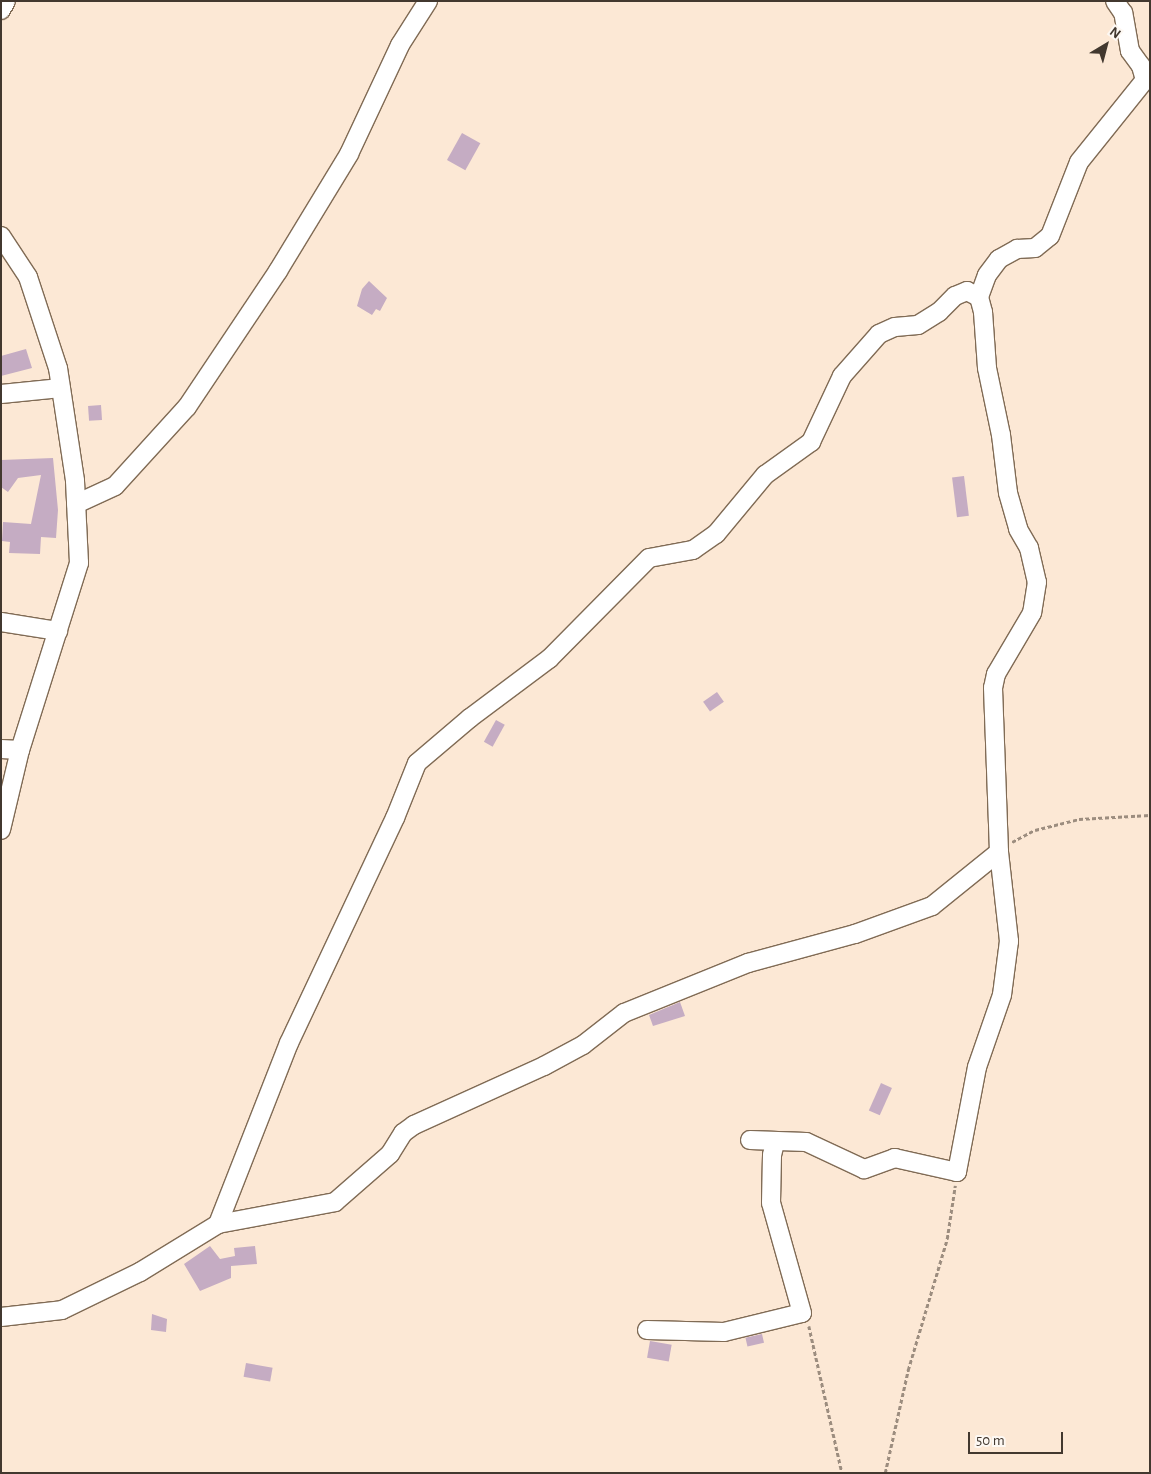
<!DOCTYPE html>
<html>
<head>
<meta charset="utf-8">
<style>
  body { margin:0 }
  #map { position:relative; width:1151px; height:1474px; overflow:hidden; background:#fce8d5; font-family:"Alegreya Sans",sans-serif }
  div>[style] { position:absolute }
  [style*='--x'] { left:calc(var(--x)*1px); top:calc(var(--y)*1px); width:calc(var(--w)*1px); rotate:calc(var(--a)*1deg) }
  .building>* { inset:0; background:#c5acc3; transform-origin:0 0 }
  .path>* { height:2.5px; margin-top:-1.25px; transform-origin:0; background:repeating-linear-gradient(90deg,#9c8d7f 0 4px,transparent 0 6.5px) }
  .roads { filter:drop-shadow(1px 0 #806b55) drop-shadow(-1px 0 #806b55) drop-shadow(0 1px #806b55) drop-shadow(0 -1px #806b55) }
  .minor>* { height:18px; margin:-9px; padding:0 9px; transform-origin:9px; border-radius:9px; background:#fff }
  span { translate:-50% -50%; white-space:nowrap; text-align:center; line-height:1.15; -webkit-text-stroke:4.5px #fdf8f3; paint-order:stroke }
  .frame { position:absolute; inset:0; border:2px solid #42382f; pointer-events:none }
  .north { position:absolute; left:1081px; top:20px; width:50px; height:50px; -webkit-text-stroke:4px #fdf8f3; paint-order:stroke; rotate:37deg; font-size:14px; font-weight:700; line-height:20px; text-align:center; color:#42382f }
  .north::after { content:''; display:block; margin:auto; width:18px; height:22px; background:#42382f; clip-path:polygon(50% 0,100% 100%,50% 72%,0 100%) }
  .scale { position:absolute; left:968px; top:1432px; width:95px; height:22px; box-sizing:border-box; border:2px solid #42382f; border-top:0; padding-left:6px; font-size:15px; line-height:18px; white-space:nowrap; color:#42382f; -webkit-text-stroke:4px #fdf8f3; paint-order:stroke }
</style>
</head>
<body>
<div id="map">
  <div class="building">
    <div style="left:462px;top:133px;width:21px;height:31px;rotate:29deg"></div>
    <div style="clip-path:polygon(369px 281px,387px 298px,380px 311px,376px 309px,372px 315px,357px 306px,362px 289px)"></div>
    <div style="clip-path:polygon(26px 349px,32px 368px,1px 376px,1px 356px)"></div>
    <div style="left:101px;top:405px;width:15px;height:13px;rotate:86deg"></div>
    <div style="clip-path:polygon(53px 458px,58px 510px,56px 538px,41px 537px,40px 554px,9px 553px,10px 542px,2px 541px,3px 522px,31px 524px,41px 475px,18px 478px,8px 492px,1px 487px,1px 460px)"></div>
    <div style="left:964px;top:476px;width:40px;height:12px;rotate:83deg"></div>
    <div style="left:717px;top:692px;width:12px;height:17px;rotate:55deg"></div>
    <div style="left:496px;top:720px;width:10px;height:25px;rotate:29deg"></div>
    <div style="clip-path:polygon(680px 1002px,685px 1016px,653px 1026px,649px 1015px)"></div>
    <div style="left:881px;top:1083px;width:12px;height:30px;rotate:24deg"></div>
    <div style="clip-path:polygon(210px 1246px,220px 1259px,235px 1256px,234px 1248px,255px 1246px,257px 1264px,231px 1266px,231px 1278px,200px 1291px,184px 1264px)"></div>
    <div style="clip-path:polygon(152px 1314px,167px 1319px,166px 1332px,151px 1330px)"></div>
    <div style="left:762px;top:1334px;width:9px;height:17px;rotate:77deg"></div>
    <div style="left:650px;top:1341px;width:22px;height:17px;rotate:10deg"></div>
    <div style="left:246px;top:1363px;width:27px;height:14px;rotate:10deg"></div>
  </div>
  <div class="path">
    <div style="--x:1012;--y:842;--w:26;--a:-28"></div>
    <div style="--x:1035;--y:830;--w:45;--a:-14"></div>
    <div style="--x:1079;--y:819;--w:71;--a:-3.2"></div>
    <div style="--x:809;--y:1326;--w:151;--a:77.3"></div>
    <div style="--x:885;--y:1473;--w:106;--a:-77.4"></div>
    <div style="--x:908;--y:1370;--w:137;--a:-73.4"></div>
    <div style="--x:947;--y:1239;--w:54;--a:-81.4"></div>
  </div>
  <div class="roads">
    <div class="minor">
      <div style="--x:1;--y:10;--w:10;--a:-61"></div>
      <div style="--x:1;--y:236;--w:49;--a:56.6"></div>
      <div style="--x:28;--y:277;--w:96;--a:71.8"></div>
      <div style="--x:58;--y:368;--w:114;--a:81.4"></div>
      <div style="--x:75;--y:481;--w:82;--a:87.2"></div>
      <div style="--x:79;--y:563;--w:196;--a:107.5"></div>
      <div style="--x:20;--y:750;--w:82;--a:103.4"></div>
      <div style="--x:979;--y:297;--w:23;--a:-70"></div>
      <div style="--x:987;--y:275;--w:20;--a:-53"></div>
      <div style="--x:999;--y:259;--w:21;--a:-29"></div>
      <div style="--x:1017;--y:249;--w:18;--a:-3"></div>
      <div style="--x:1035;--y:248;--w:19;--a:-39"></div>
      <div style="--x:1050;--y:236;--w:79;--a:-68.6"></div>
      <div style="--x:1079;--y:162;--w:105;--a:-51.2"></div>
      <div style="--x:1145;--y:80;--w:15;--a:-106"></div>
      <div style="--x:1141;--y:66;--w:19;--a:-126"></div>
      <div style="--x:1130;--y:51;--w:39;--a:-100"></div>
      <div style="--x:1123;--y:13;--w:14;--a:-124"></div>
      <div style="--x:1;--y:394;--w:60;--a:-5.7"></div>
      <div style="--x:76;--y:504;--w:43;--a:-24.8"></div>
      <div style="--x:115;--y:486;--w:107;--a:-47.7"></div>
      <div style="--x:187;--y:407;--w:164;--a:-56.2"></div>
      <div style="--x:278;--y:271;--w:137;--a:-58.7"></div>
      <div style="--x:349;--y:154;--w:120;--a:-64.9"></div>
      <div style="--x:400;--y:45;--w:52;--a:-57.5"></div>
      <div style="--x:1;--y:622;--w:58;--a:9"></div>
      <div style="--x:1;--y:749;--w:19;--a:3"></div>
      <div style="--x:218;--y:1224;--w:194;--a:-68.6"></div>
      <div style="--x:289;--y:1043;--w:249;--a:-64.8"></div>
      <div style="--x:395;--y:818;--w:59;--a:-68.2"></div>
      <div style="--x:417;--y:763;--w:70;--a:-40.3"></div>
      <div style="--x:470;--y:718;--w:99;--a:-36.8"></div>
      <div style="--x:549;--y:659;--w:142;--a:-45.3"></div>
      <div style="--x:649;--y:558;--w:45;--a:-10.3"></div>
      <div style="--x:693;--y:550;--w:28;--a:-35"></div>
      <div style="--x:716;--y:534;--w:77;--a:-50.3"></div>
      <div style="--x:765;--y:475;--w:57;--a:-35.7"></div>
      <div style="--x:811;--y:442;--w:73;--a:-64.8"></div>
      <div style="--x:842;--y:376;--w:56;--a:-48.6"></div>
      <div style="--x:879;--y:334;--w:17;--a:-24"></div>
      <div style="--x:895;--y:327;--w:23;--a:-5"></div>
      <div style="--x:918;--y:325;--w:25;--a:-32"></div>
      <div style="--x:939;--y:312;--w:23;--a:-45"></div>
      <div style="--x:955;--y:296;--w:13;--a:-23"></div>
      <div style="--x:967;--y:291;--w:13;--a:27"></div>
      <div style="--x:979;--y:297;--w:16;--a:75"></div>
      <div style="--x:983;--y:312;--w:56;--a:85.9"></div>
      <div style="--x:987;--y:368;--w:68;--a:78.2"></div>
      <div style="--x:1001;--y:435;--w:58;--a:83.1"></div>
      <div style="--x:1008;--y:493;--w:37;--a:74"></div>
      <div style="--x:1018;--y:529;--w:22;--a:60"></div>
      <div style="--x:1029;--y:548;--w:35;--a:77"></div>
      <div style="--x:1037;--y:582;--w:31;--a:99"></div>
      <div style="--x:1032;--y:613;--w:71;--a:120.5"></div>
      <div style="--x:996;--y:674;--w:14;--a:102"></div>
      <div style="--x:993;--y:688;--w:164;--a:87.9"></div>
      <div style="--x:999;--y:852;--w:90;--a:83.6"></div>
      <div style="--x:1009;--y:941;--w:54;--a:97.4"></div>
      <div style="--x:1002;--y:995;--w:76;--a:109.1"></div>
      <div style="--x:977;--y:1067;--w:107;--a:100.8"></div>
      <div style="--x:957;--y:1172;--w:64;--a:-167.3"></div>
      <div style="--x:895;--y:1158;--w:33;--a:160"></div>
      <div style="--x:864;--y:1169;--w:64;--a:-155"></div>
      <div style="--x:806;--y:1142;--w:56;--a:-178"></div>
      <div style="--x:1;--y:1317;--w:61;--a:-6.5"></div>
      <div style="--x:62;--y:1310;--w:87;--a:-26"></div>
      <div style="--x:140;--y:1272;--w:92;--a:-31.6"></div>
      <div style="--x:218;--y:1224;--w:119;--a:-10.6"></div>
      <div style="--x:335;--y:1202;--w:73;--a:-41.1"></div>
      <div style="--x:390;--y:1154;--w:25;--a:-58"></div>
      <div style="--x:403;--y:1133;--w:14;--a:-36"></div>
      <div style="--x:414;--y:1125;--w:143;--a:-24.4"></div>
      <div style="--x:544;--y:1066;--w:44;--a:-28.3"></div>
      <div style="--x:583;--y:1045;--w:52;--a:-38"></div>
      <div style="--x:624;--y:1013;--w:134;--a:-22"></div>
      <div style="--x:748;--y:963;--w:111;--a:-15.2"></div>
      <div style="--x:855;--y:934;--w:82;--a:-20"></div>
      <div style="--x:932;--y:906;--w:86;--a:-38.9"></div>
      <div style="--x:647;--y:1330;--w:77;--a:1.5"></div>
      <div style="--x:724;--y:1332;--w:80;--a:-13.7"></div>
      <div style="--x:802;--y:1313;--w:114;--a:-105.7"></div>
      <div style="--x:771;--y:1203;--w:48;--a:-88.8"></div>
      <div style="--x:772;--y:1155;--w:12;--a:-76"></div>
    </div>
  </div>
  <div class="frame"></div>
  <div class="north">N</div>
  <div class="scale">50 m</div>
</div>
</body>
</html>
